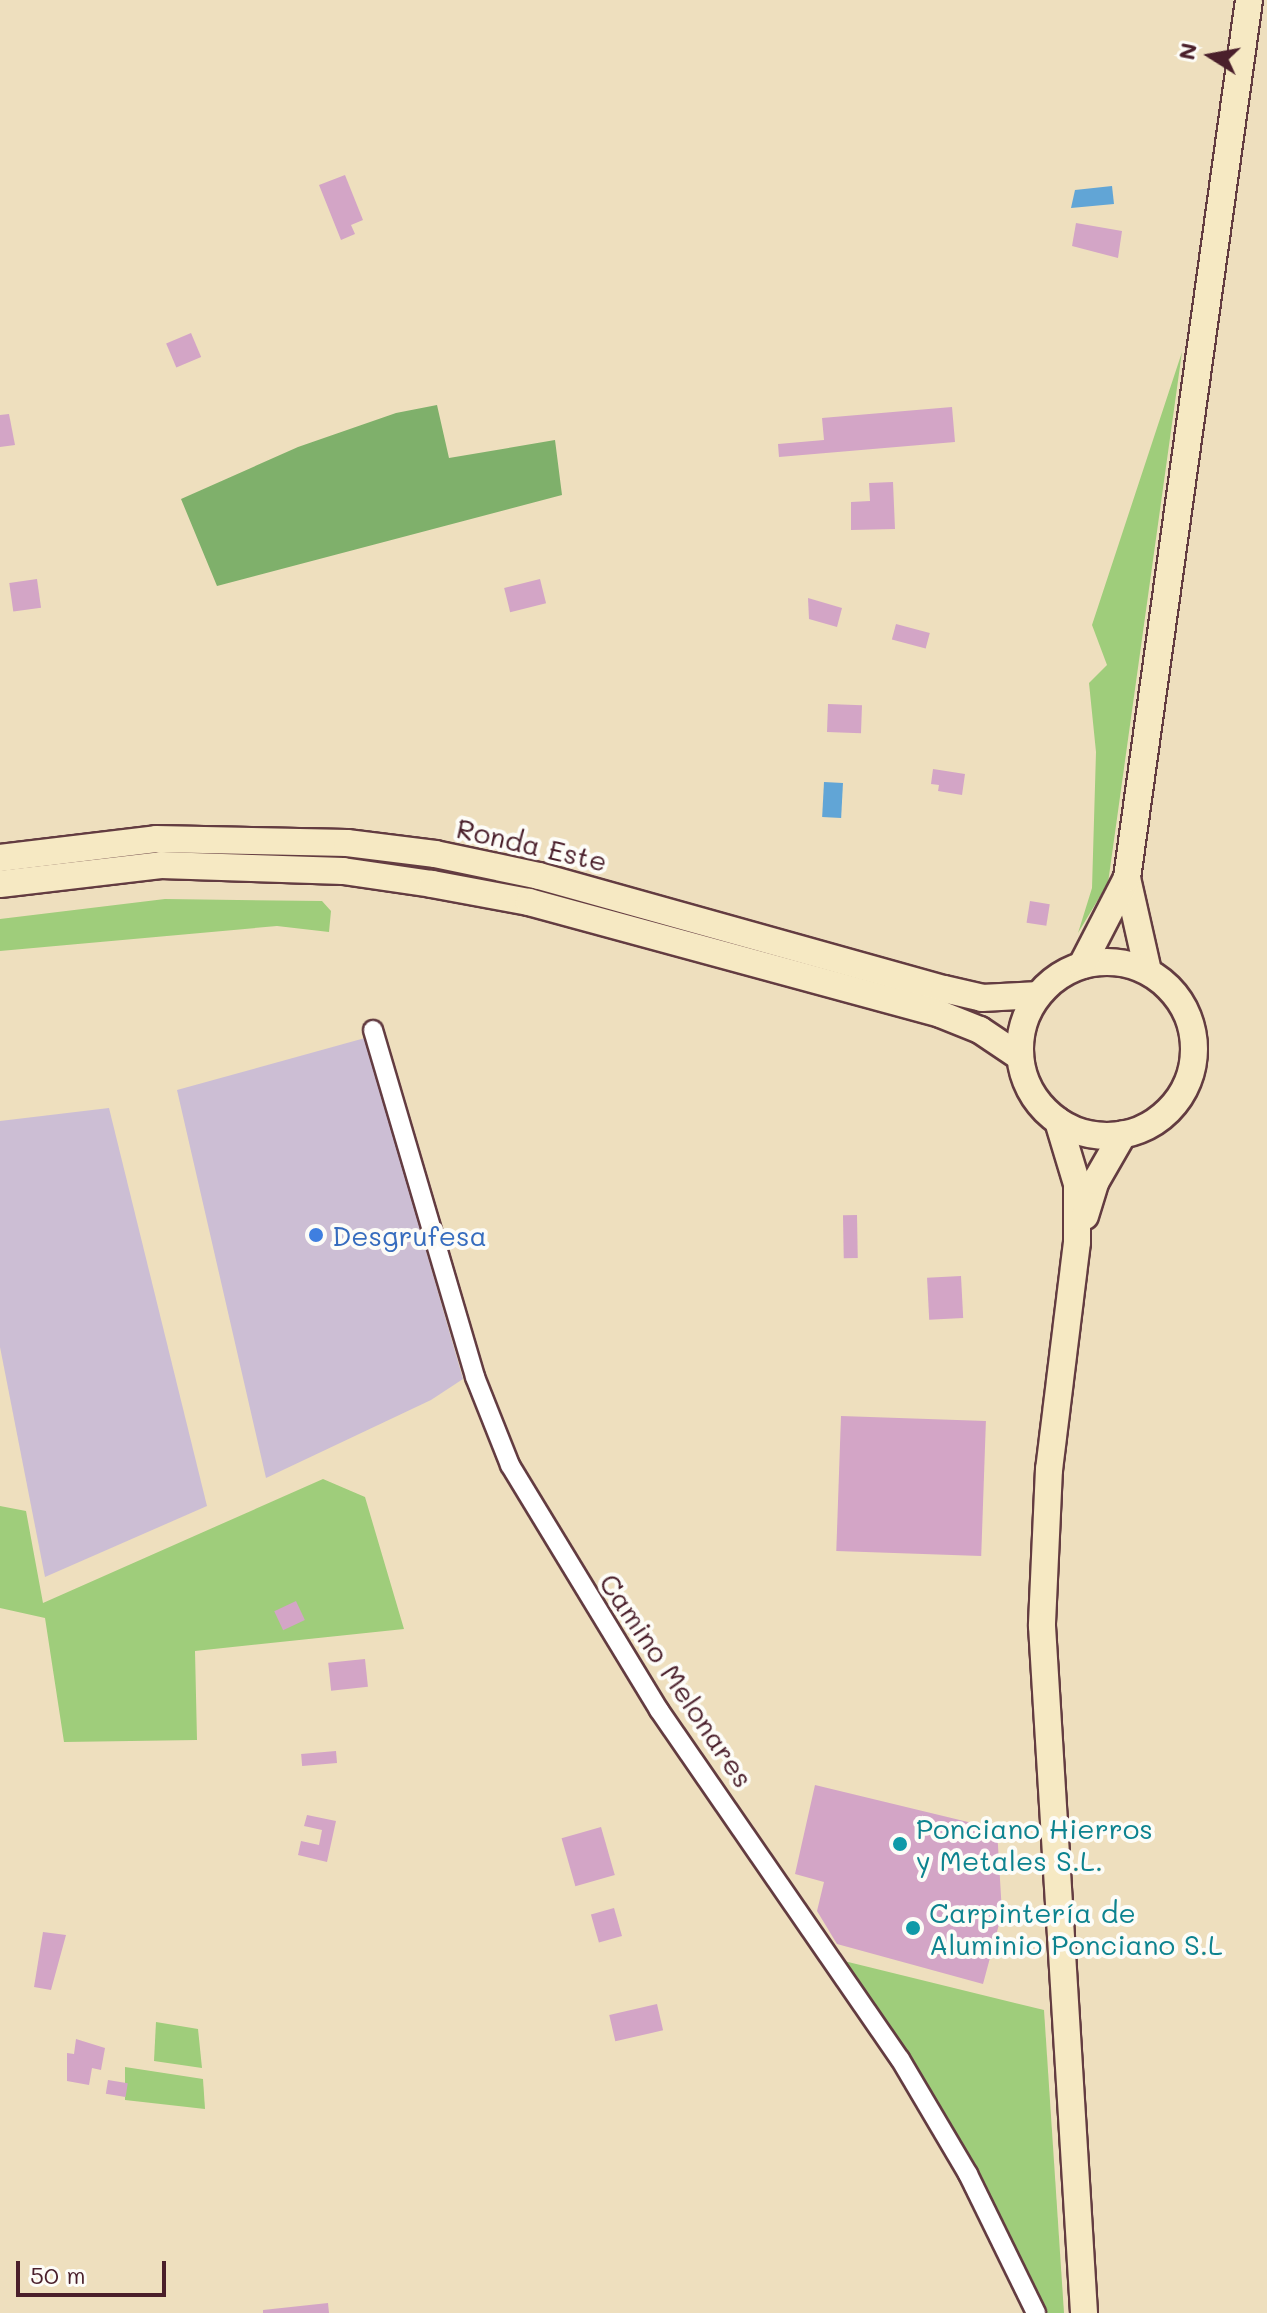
<!DOCTYPE html>
<html>
<head>
<meta charset="utf-8">
<style>
  body { margin:0 }
  #map { position:relative; width:1267px; height:2313px; overflow:hidden; background:#eedfbe; font-family:Mali,sans-serif }
  div>[style] { position:absolute }
  [style*='--x'] { left:calc(var(--x)*1px); top:calc(var(--y)*1px); width:calc(var(--w)*1px); rotate:calc(var(--a)*1deg) }
  .industrial>* { inset:0; background:#ccbed4 }
  .green>* { inset:0; background:#9fcd7b }
  .forest>* { inset:0; background:#7fb06b }
  .water>* { inset:0; background:#61a5d6; transform-origin:0 0 }
  .building>* { inset:0; background:#d3a5c6; transform-origin:0 0 }
  .roads { filter:drop-shadow(2px 0 #633c41) drop-shadow(-2px 0 #633c41) drop-shadow(0 2px #633c41) drop-shadow(0 -2px #633c41) }
  .minor>* { height:18px; margin:-9px; padding:0 9px; transform-origin:9px; border-radius:9px; background:#fff }
  .secondary>* { height:26px; margin:-13px; padding:0 13px; transform-origin:13px; border-radius:13px; background:#f6e9c3 }
  .secondary>.ring { margin:-13px; padding:0; box-sizing:content-box; background:none; border:26px solid #f6e9c3; border-radius:50% }
  .dots>* { width:22px; height:22px; translate:-50% -50%; box-sizing:border-box; border:4px solid #fdfcf7; border-radius:50% }
  span { translate:-50% -50%; white-space:nowrap; text-align:center; line-height:1.15; -webkit-text-stroke:8px #fdfcf7; paint-order:stroke }
  .street-label { font-size:28px; color:#4a1f2b }
  .shop-label { font-size:28px; color:#366cbe }
  .left { translate:0 -50%; text-align:left }
  .culture-label { font-size:28px; color:#0d838f }
  .north { position:absolute; left:1171px; top:16px; width:80px; height:80px; -webkit-text-stroke:6px #fdfcf7; paint-order:stroke; rotate:281deg; font-size:22px; font-weight:700; line-height:32px; text-align:center; color:#4a1f2b }
  .north::after { content:''; display:block; margin:auto; width:28px; height:36px; background:#4a1f2b; clip-path:polygon(50% 0,100% 100%,50% 72%,0 100%) }
  .scale { position:absolute; left:16px; top:2261px; width:150px; height:36px; box-sizing:border-box; border:4px solid #4a1f2b; border-top:0; padding-left:10px; font-size:24px; line-height:28px; white-space:nowrap; color:#4a1f2b; -webkit-text-stroke:6px #fdfcf7; paint-order:stroke }
</style>
</head>
<body>
<div id="map">
  <div class="industrial">
    <div style="clip-path:polygon(365px 1038px,463px 1379px,431px 1400px,266px 1478px,177px 1090px)"></div>
    <div style="clip-path:polygon(109px 1108px,207px 1506px,45px 1577px,0 1347px,0 1121px)"></div>
  </div>
  <div class="green">
    <div style="clip-path:polygon(1182px 352px,1108px 883px,1078px 933px,1092px 888px,1096px 752px,1089px 683px,1107px 665px,1092px 625px)"></div>
    <div style="clip-path:polygon(165px 899px,322px 901px,331px 911px,329px 932px,277px 926px,0 951px,0 919px)"></div>
    <div style="clip-path:polygon(323px 1479px,365px 1497px,404px 1629px,195px 1651px,197px 1740px,64px 1742px,45px 1618px,0 1608px,0 1506px,26px 1511px,43px 1603px)"></div>
    <div style="clip-path:polygon(840px 1960px,1044px 2010px,1064px 2313px,1041px 2313px)"></div>
    <div style="clip-path:polygon(156px 2022px,198px 2029px,202px 2068px,154px 2061px)"></div>
    <div style="clip-path:polygon(125px 2067px,203px 2079px,205px 2109px,125px 2100px)"></div>
  </div>
  <div class="forest">
    <div style="clip-path:polygon(437px 405px,449px 458px,555px 440px,562px 495px,217px 586px,181px 499px,298px 447px,396px 413px)"></div>
  </div>
  <div class="water">
    <div style="clip-path:polygon(1112px 186px,1114px 204px,1071px 208px,1075px 190px)"></div>
    <div style="left:824px;top:782px;width:19px;height:35px;rotate:3deg"></div>
  </div>
  <div class="building">
    <div style="clip-path:polygon(345px 175px,363px 220px,351px 225px,355px 234px,341px 240px,319px 185px)"></div>
    <div style="clip-path:polygon(1076px 223px,1122px 231px,1118px 258px,1072px 246px)"></div>
    <div style="left:191px;top:333px;width:26px;height:27px;rotate:67deg"></div>
    <div style="clip-path:polygon(952px 407px,955px 442px,779px 457px,778px 444px,824px 440px,822px 418px)"></div>
    <div style="clip-path:polygon(9px 414px,15px 445px,0 447px,0 415px)"></div>
    <div style="clip-path:polygon(893px 482px,895px 529px,851px 530px,851px 502px,870px 501px,869px 483px)"></div>
    <div style="left:37px;top:579px;width:29px;height:28px;rotate:82deg"></div>
    <div style="left:540px;top:579px;width:25px;height:37px;rotate:76deg"></div>
    <div style="clip-path:polygon(808px 598px,842px 608px,837px 627px,809px 619px)"></div>
    <div style="left:896px;top:624px;width:35px;height:16px;rotate:15deg"></div>
    <div style="left:828px;top:704px;width:34px;height:28px;rotate:2deg"></div>
    <div style="clip-path:polygon(933px 769px,965px 774px,962px 795px,938px 791px,939px 785px,931px 784px)"></div>
    <div style="left:1030px;top:901px;width:20px;height:22px;rotate:9deg"></div>
    <div style="left:857px;top:1215px;width:43px;height:14px;rotate:89deg"></div>
    <div style="left:961px;top:1276px;width:42px;height:34px;rotate:87deg"></div>
    <div style="left:841px;top:1416px;width:145px;height:135px;rotate:2deg"></div>
    <div style="left:296px;top:1601px;width:21px;height:24px;rotate:65deg"></div>
    <div style="left:365px;top:1659px;width:28px;height:37px;rotate:84deg"></div>
    <div style="left:336px;top:1751px;width:12px;height:35px;rotate:85deg"></div>
    <div style="clip-path:polygon(815px 1785px,997px 1829px,1002px 1913px,983px 1984px,837px 1944px,817px 1911px,824px 1882px,795px 1874px)"></div>
    <div style="clip-path:polygon(307px 1815px,336px 1821px,327px 1862px,298px 1855px,301px 1841px,319px 1845px,322px 1830px,304px 1826px)"></div>
    <div style="left:601px;top:1827px;width:50px;height:41px;rotate:74deg"></div>
    <div style="left:614px;top:1908px;width:29px;height:24px;rotate:74deg"></div>
    <div style="clip-path:polygon(43px 1932px,66px 1935px,51px 1990px,34px 1987px)"></div>
    <div style="left:657px;top:2004px;width:27px;height:49px;rotate:77deg"></div>
    <div style="clip-path:polygon(76px 2039px,105px 2048px,101px 2070px,92px 2068px,89px 2085px,67px 2081px,67px 2053px,74px 2054px)"></div>
    <div style="left:108px;top:2080px;width:20px;height:14px;rotate:9deg"></div>
    <div style="clip-path:polygon(328px 2303px,329px 2313px,263px 2313px,263px 2310px)"></div>
  </div>
  <div class="roads">
    <div class="minor">
      <div style="--x:373;--y:1030;--w:362;--a:73.6"></div>
      <div style="--x:475;--y:1377;--w:95;--a:68.3"></div>
      <div style="--x:510;--y:1465;--w:287;--a:58.7"></div>
      <div style="--x:659;--y:1710;--w:424;--a:55.4"></div>
      <div style="--x:900;--y:2059;--w:134;--a:59.4"></div>
      <div style="--x:968;--y:2174;--w:155;--a:63.9"></div>
    </div>
    <div class="secondary">
      <div style="--x:0;--y:858;--w:157;--a:-6.9"></div>
      <div style="--x:156;--y:839;--w:191;--a:1.2"></div>
      <div style="--x:347;--y:843;--w:89;--a:7.1"></div>
      <div style="--x:435;--y:854;--w:106;--a:11.9"></div>
      <div style="--x:539;--y:876;--w:420;--a:15.6"></div>
      <div style="--x:944;--y:989;--w:39;--a:13"></div>
      <div style="--x:982;--y:998;--w:56;--a:-3.1"></div>
      <div style="--x:1127;--y:878;--w:95;--a:77.3"></div>
      <div style="--x:0;--y:884;--w:162;--a:-6.7"></div>
      <div style="--x:161;--y:865;--w:182;--a:1.9"></div>
      <div style="--x:343;--y:871;--w:90;--a:8.3"></div>
      <div style="--x:432;--y:884;--w:99;--a:10.5"></div>
      <div style="--x:529;--y:902;--w:426;--a:15.2"></div>
      <div style="--x:940;--y:1014;--w:43;--a:21.8"></div>
      <div style="--x:980;--y:1030;--w:48;--a:34"></div>
      <div class="ring" style="left:1020px;top:962px;width:148px;height:148px"></div>
      <div style="--x:1082;--y:965;--w:98;--a:-62.7"></div>
      <div style="--x:1127;--y:878;--w:886;--a:-82.09"></div>
      <div style="--x:1058;--y:1121;--w:66;--a:73.2"></div>
      <div style="--x:1077;--y:1184;--w:58;--a:90"></div>
      <div style="--x:1077;--y:1242;--w:229;--a:97"></div>
      <div style="--x:1049;--y:1469;--w:157;--a:92.6"></div>
      <div style="--x:1042;--y:1626;--w:688;--a:86.5"></div>
      <div style="--x:1085;--y:1216;--w:37;--a:-73"></div>
      <div style="--x:1096;--y:1181;--w:54;--a:-60.1"></div>
    </div>
  </div>
  <div class="dots">
    <div style="left:316px;top:1235px;background:#3f7fe0"></div>
    <div style="left:900px;top:1844px;background:#0f9aa8"></div>
    <div style="left:913px;top:1928px;background:#0f9aa8"></div>
  </div>
  <div class="street-label">
    <span style="left:532px;top:844px;rotate:13deg">Ronda Este</span>
    <span style="left:677px;top:1680px;rotate:56deg">Camino Melonares</span>
  </div>
  <div class="shop-label">
    <span class="left" style="left:332px;top:1235px">Desgrufesa</span>
  </div>
  <div class="culture-label">
    <span class="left" style="left:916px;top:1844px">Ponciano Hierros<br>y Metales S.L.</span>
    <span class="left" style="left:929px;top:1928px">Carpintería de<br>Aluminio Ponciano S.L</span>
  </div>
  <div class="north">N</div>
  <div class="scale">50 m</div>
</div>
</body>
</html>
